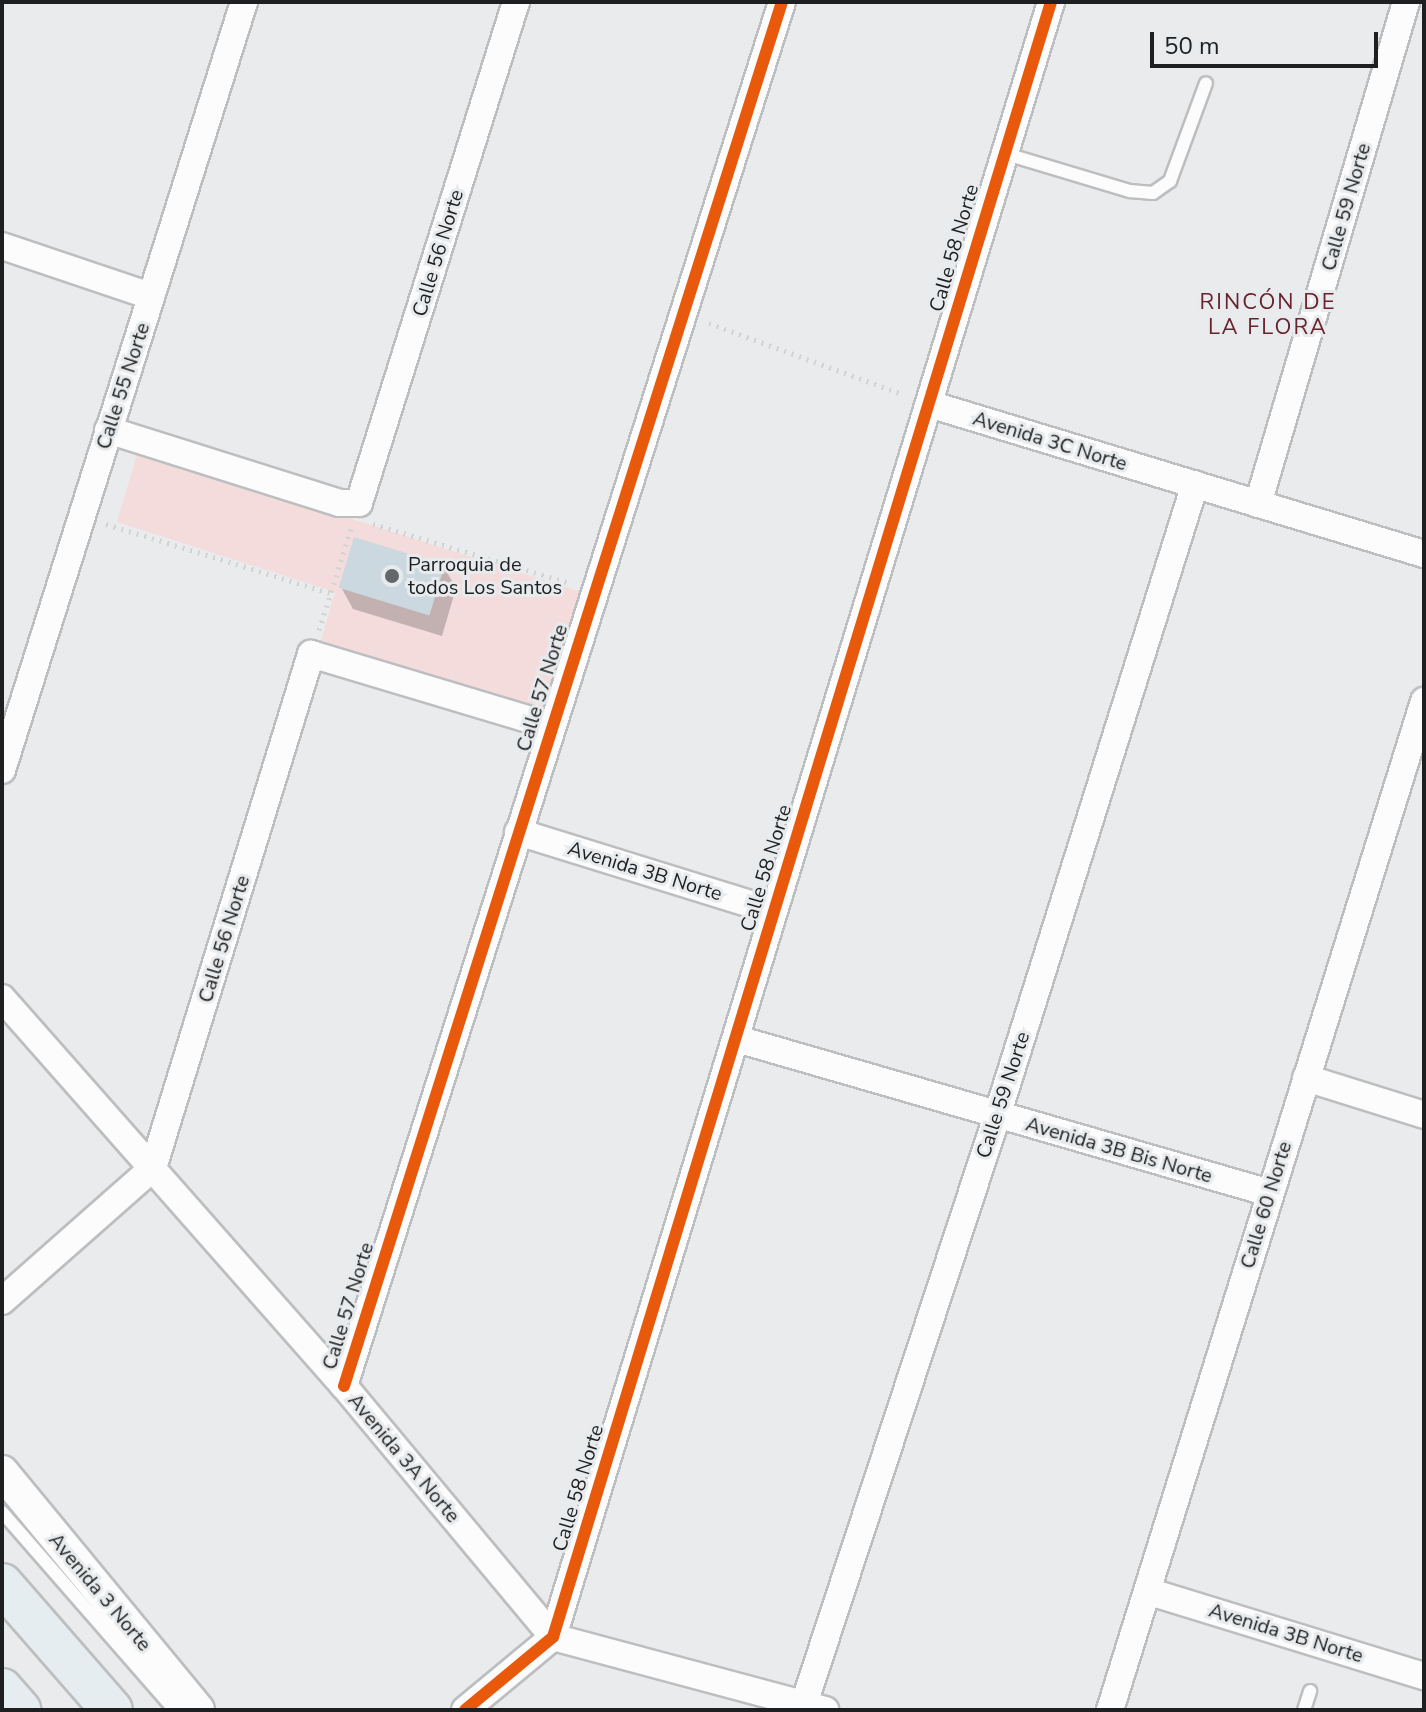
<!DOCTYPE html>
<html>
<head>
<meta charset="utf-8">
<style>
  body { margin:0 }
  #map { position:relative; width:1426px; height:1712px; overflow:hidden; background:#e9ebec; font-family:"Nunito Sans",sans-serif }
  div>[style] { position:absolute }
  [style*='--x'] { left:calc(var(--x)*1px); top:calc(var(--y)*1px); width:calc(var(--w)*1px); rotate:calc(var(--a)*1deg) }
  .green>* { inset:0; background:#f4dcdc }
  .shadow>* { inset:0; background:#0003 }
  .building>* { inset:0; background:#ccd8e0; transform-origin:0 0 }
  .path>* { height:5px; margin-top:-2.5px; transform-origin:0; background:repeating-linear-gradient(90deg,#d2d3d3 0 2px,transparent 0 8px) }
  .roads { filter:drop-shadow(2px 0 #bdbebf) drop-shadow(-2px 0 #bdbebf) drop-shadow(0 2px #bdbebf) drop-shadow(0 -2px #bdbebf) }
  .service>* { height:12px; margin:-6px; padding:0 6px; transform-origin:6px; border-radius:6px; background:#fcfcfc }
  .minor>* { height:26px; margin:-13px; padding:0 13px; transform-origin:13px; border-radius:13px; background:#fcfcfc }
  .tertiary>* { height:32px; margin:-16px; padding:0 16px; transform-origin:16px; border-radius:16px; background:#fcfcfc }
  .primary>* { height:40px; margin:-20px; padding:0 20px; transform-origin:20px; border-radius:20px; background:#e6edf1 }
  .cycleway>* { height:12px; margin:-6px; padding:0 6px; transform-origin:6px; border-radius:6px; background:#e8590c }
  .dots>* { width:22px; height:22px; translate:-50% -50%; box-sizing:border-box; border:4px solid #e8ebed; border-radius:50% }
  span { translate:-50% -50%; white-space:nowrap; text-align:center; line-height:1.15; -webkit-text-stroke:6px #e8ebed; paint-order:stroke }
  .street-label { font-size:20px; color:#1e1f20 }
  .poi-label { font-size:20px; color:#1e1f20 }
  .left { translate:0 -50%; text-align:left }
  .neighbourhood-label { font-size:22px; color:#69232a; letter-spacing:2px }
  .frame { position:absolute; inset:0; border:4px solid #1e1f20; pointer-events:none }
  .scale { position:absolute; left:1150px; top:32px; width:228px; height:36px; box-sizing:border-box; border:4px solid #1e1f20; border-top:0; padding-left:10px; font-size:24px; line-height:28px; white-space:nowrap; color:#1e1f20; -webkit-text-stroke:6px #e8ebed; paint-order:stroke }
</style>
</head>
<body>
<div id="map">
  <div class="green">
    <div style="clip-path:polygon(138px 451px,588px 594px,548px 721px,318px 651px,335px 592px,117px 522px)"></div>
  </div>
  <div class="shadow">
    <div style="clip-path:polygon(444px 567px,456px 588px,442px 636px,353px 609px,341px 587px)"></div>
  </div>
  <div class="building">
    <div style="left:354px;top:537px;width:95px;height:53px;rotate:17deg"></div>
  </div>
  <div class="path">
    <div style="--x:709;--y:323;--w:206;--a:20.2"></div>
    <div style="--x:106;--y:524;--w:234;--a:17.1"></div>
    <div style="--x:373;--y:524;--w:206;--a:16.7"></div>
    <div style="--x:319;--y:630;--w:106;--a:-72.4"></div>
  </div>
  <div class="roads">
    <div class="service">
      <div style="--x:1003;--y:153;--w:133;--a:16.7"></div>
      <div style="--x:1130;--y:191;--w:23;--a:5"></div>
      <div style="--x:1153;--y:193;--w:21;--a:-35"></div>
      <div style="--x:1170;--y:181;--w:104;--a:-69.8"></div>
      <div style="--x:2;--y:1512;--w:263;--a:48.9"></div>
      <div style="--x:1304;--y:1710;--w:20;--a:-72"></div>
    </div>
    <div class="minor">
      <div style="--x:2;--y:246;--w:157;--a:18.6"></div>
      <div style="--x:929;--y:404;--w:517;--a:16.86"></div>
      <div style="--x:108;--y:430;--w:242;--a:17.5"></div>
      <div style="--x:339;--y:503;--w:20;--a:0"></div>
      <div style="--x:359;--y:503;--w:525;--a:-72.6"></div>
      <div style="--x:1258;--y:504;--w:523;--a:-73.57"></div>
      <div style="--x:2;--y:770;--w:805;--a:-72.51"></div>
      <div style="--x:518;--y:832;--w:267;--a:17.2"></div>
      <div style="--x:2;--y:998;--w:517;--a:48.61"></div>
      <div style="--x:344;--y:1386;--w:327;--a:50.2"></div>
      <div style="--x:553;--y:1637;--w:282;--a:15"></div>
      <div style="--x:737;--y:1039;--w:555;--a:16.12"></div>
      <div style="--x:1306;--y:1078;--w:124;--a:17.4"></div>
      <div style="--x:2;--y:1301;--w:201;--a:-41.4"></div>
      <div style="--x:153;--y:1168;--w:538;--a:-72.91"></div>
      <div style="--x:311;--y:654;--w:251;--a:16.7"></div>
      <div style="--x:344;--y:1386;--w:1452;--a:-72.44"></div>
      <div style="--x:1147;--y:1591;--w:290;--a:17.1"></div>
      <div style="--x:804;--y:1704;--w:619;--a:-71.83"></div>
      <div style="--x:997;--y:1116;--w:662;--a:-72.6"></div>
      <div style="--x:465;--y:1710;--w:114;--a:-39.7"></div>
      <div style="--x:553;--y:1637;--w:1709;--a:-73.06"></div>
      <div style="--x:1110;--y:1710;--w:1057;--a:-72.71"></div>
    </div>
    <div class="tertiary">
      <div style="--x:2;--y:1472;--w:308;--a:50.5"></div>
    </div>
    <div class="primary">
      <div style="--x:2;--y:1584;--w:167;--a:48.9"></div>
      <div style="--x:2;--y:1689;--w:28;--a:49"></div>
    </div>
  </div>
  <div class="cycleway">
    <div style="--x:344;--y:1386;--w:1452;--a:-72.44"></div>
    <div style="--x:465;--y:1710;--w:114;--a:-39.7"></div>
    <div style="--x:553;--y:1637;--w:1709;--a:-73.06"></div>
  </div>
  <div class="dots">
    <div style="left:392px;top:576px;background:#656667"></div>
  </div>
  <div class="street-label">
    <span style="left:1346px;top:207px;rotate:-74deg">Calle 59 Norte</span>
    <span style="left:954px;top:248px;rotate:-74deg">Calle 58 Norte</span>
    <span style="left:438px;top:253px;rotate:-73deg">Calle 56 Norte</span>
    <span style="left:123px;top:386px;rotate:-72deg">Calle 55 Norte</span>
    <span style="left:1050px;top:441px;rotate:17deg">Avenida 3C Norte</span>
    <span style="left:542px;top:688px;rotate:-73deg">Calle 57 Norte</span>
    <span style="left:766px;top:868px;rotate:-73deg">Calle 58 Norte</span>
    <span style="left:645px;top:871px;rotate:17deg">Avenida 3B Norte</span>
    <span style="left:224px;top:939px;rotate:-73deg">Calle 56 Norte</span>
    <span style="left:1003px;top:1095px;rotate:-72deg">Calle 59 Norte</span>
    <span style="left:1119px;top:1150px;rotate:16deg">Avenida 3B Bis Norte</span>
    <span style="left:1266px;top:1205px;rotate:-73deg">Calle 60 Norte</span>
    <span style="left:348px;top:1306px;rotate:-73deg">Calle 57 Norte</span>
    <span style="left:404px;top:1458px;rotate:50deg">Avenida 3A Norte</span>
    <span style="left:578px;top:1488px;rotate:-73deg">Calle 58 Norte</span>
    <span style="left:100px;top:1592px;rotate:50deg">Avenida 3 Norte</span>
    <span style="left:1286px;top:1633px;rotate:17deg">Avenida 3B Norte</span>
  </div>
  <div class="poi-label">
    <span class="left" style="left:408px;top:576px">Parroquia de<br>todos Los Santos</span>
  </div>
  <div class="neighbourhood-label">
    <span style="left:1268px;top:315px">RINCÓN DE<br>LA FLORA</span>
  </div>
  <div class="frame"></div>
  <div class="scale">50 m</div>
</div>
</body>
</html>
